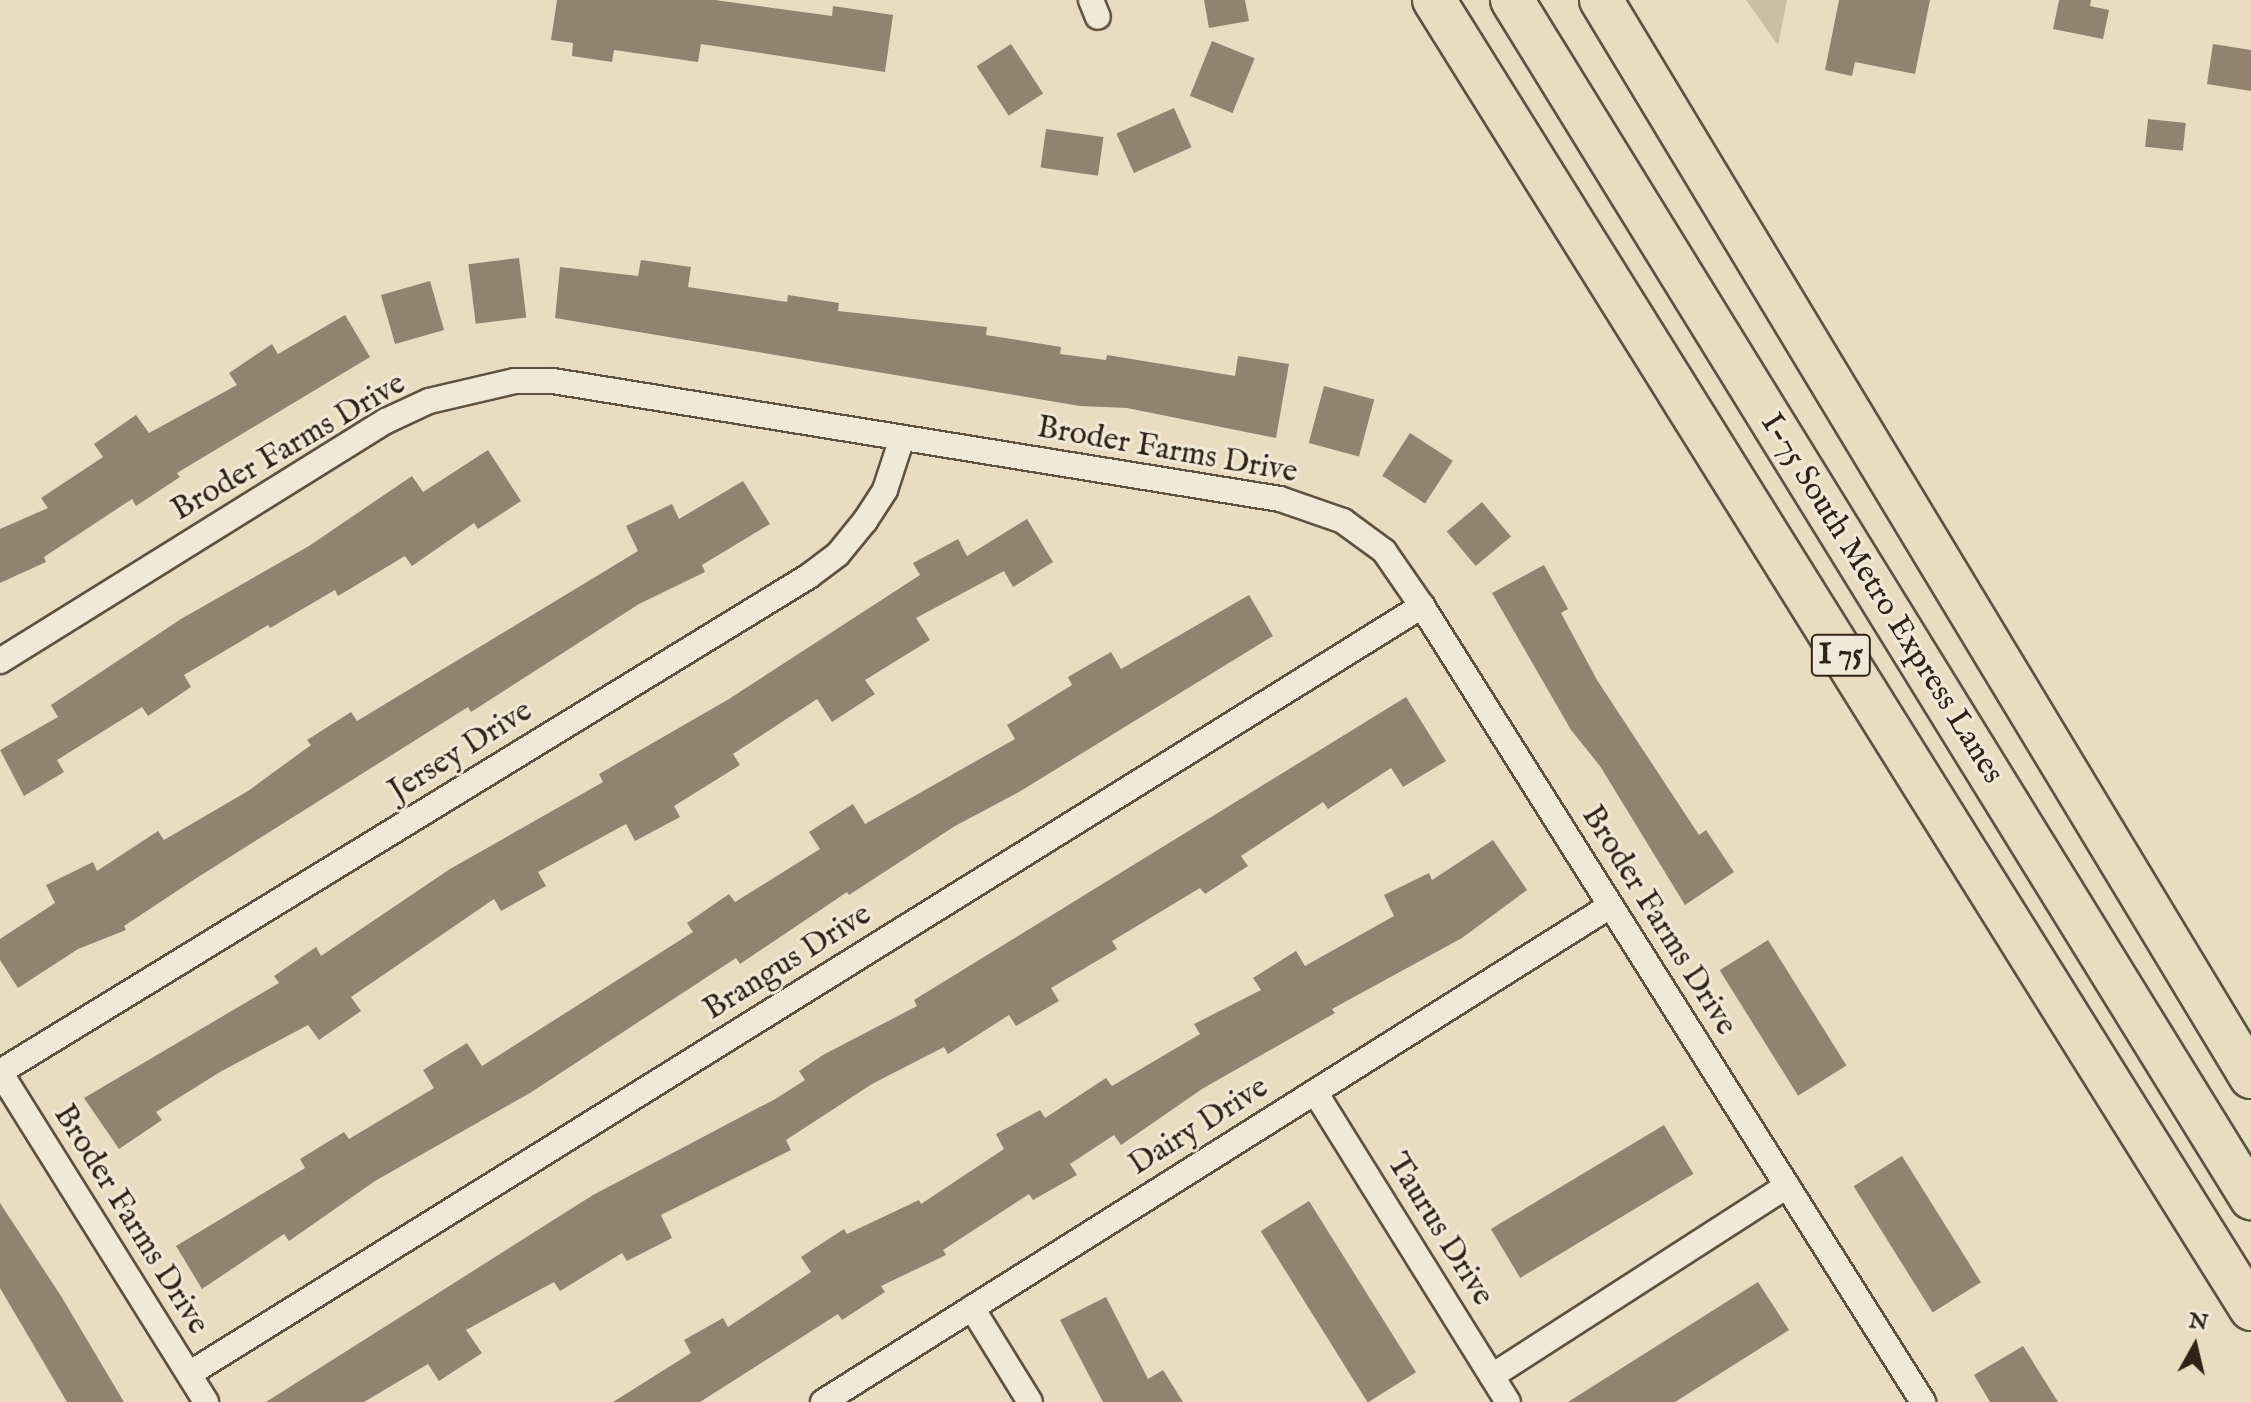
<!DOCTYPE html>
<html>
<head>
<meta charset="utf-8">
<style>
  body { margin:0 }
  #map { position:relative; width:2251px; height:1402px; overflow:hidden; background:#e9ddc1; font-family:"IM FELL English",serif }
  div>[style] { position:absolute }
  [style*='--x'] { left:calc(var(--x)*1px); top:calc(var(--y)*1px); width:calc(var(--w)*1px); rotate:calc(var(--a)*1deg) }
  .green>* { inset:0; background:#c9bda4 }
  .building>* { inset:0; background:#908470; transform-origin:0 0 }
  .roads { filter:drop-shadow(2px 0 #5e5242) drop-shadow(-2px 0 #5e5242) drop-shadow(0 2px #5e5242) drop-shadow(0 -2px #5e5242) }
  .minor>* { height:24px; margin:-12px; padding:0 12px; transform-origin:12px; border-radius:12px; background:#f1e9d7 }
  .motorway>* { height:42px; margin:-21px; padding:0 21px; transform-origin:21px; border-radius:21px; background:#e9ddc1 }
  span { translate:-50% -50%; white-space:nowrap; text-align:center; line-height:1.15; -webkit-text-stroke:6px #f1e9d7; paint-order:stroke }
  .shield-label span { padding:2px 6px; background:#f1e9d7; border:2px solid; border-radius:6px; -webkit-text-stroke-width:0 }
  .shield-label { font-size:30px; color:#2f2318; font-weight:700 }
  .street-label { font-size:32px; color:#2f2318 }
  .north { position:absolute; left:2155px; top:1306px; width:80px; height:80px; -webkit-text-stroke:6px #f1e9d7; paint-order:stroke; rotate:8deg; font-size:22px; font-weight:700; line-height:32px; text-align:center; color:#2f2318 }
  .north::after { content:''; display:block; margin:auto; width:28px; height:36px; background:#2f2318; clip-path:polygon(50% 0,100% 100%,50% 72%,0 100%) }
</style>
</head>
<body>
<div id="map">
  <div class="green">
    <div style="clip-path:polygon(1746px 0,1787px 0,1778px 45px)"></div>
  </div>
  <div class="building">
    <div style="clip-path:polygon(557px 0,715px 0,832px 16px,833px 6px,893px 15px,885px 72px,701px 44px,698px 62px,614px 50px,612px 62px,572px 56px,573px 43px,551px 40px)"></div>
    <div style="clip-path:polygon(1204px 0,1245px 0,1249px 21px,1209px 28px)"></div>
    <div style="clip-path:polygon(1839px 0,1930px 0,1915px 74px,1855px 62px,1852px 76px,1825px 70px)"></div>
    <div style="clip-path:polygon(2059px 0,2091px 0,2090px 6px,2109px 10px,2103px 39px,2053px 29px)"></div>
    <div style="left:1212px;top:41px;width:46px;height:59px;rotate:22deg"></div>
    <div style="left:1011px;top:44px;width:59px;height:41px;rotate:57deg"></div>
    <div style="clip-path:polygon(2213px 44px,2251px 50px,2251px 91px,2207px 84px)"></div>
    <div style="left:1174px;top:108px;width:43px;height:63px;rotate:66deg"></div>
    <div style="left:2148px;top:119px;width:38px;height:28px;rotate:6deg"></div>
    <div style="left:1046px;top:129px;width:58px;height:39px;rotate:8deg"></div>
    <div style="left:519px;top:258px;width:60px;height:51px;rotate:83deg"></div>
    <div style="clip-path:polygon(641px 260px,691px 267px,688px 287px,787px 302px,788px 295px,839px 303px,838px 311px,987px 327px,986px 335px,1061px 347px,1060px 354px,1106px 360px,1107px 355px,1235px 376px,1238px 356px,1289px 364px,1276px 438px,1127px 408px,1080px 406px,555px 318px,560px 267px,638px 276px)"></div>
    <div style="left:430px;top:281px;width:51px;height:51px;rotate:74deg"></div>
    <div style="clip-path:polygon(345px 315px,370px 357px,177px 473px,180px 477px,136px 506px,132px 499px,44px 557px,46px 562px,0 583px,0 529px,48px 508px,41px 498px,103px 457px,94px 444px,136px 415px,149px 433px,237px 385px,229px 373px,272px 344px,278px 354px)"></div>
    <div style="left:1324px;top:386px;width:52px;height:59px;rotate:15deg"></div>
    <div style="left:1410px;top:433px;width:51px;height:51px;rotate:33deg"></div>
    <div style="clip-path:polygon(488px 450px,521px 501px,478px 529px,474px 523px,412px 566px,405px 556px,338px 596px,335px 590px,270px 628px,268px 625px,184px 675px,191px 687px,148px 716px,142px 707px,57px 760px,64px 772px,24px 796px,0 750px,58px 717px,51px 705px,181px 619px,309px 546px,412px 476px,423px 492px)"></div>
    <div style="clip-path:polygon(743px 481px,770px 524px,702px 565px,705px 572px,639px 604px,471px 712px,468px 707px,195px 879px,124px 926px,126px 930px,78px 949px,18px 988px,0 960px,0 939px,55px 903px,46px 885px,93px 862px,97px 871px,158px 831px,164px 840px,248px 791px,311px 745px,307px 740px,351px 712px,357px 721px,638px 551px,626px 526px,672px 504px,679px 519px)"></div>
    <div style="left:1482px;top:502px;width:45px;height:46px;rotate:50deg"></div>
    <div style="clip-path:polygon(1027px 519px,1053px 562px,1013px 587px,1004px 571px,916px 618px,930px 640px,865px 680px,875px 694px,832px 722px,817px 699px,733px 754px,740px 765px,674px 806px,680px 817px,635px 841px,626px 824px,538px 872px,546px 886px,501px 911px,494px 899px,351px 997px,361px 1011px,319px 1040px,308px 1025px,220px 1072px,156px 1112px,162px 1120px,119px 1149px,84px 1098px,279px 983px,274px 976px,316px 947px,321px 956px,450px 869px,603px 782px,599px 774px,729px 699px,920px 575px,913px 563px,958px 539px,967px 556px)"></div>
    <div style="clip-path:polygon(1544px 565px,1568px 609px,1561px 613px,1597px 680px,1699px 835px,1706px 830px,1734px 872px,1685px 905px,1600px 766px,1571px 730px,1492px 593px)"></div>
    <div style="clip-path:polygon(1249px 595px,1273px 636px,1019px 792px,955px 826px,849px 895px,847px 892px,740px 964px,736px 958px,530px 1093px,375px 1181px,289px 1241px,284px 1234px,202px 1289px,176px 1246px,305px 1168px,300px 1159px,344px 1132px,349px 1139px,434px 1088px,423px 1070px,467px 1043px,482px 1066px,693px 932px,687px 923px,729px 894px,735px 902px,820px 849px,809px 832px,853px 804px,865px 824px,1015px 739px,1007px 725px,1072px 685px,1068px 677px,1111px 652px,1121px 669px)"></div>
    <div style="clip-path:polygon(1406px 697px,1446px 761px,1403px 787px,1391px 768px,1328px 809px,1323px 802px,1241px 856px,1248px 866px,1205px 894px,1200px 888px,1112px 941px,1117px 949px,1051px 988px,1059px 1001px,1016px 1026px,1009px 1015px,948px 1054px,944px 1047px,872px 1084px,786px 1140px,791px 1150px,661px 1215px,672px 1238px,627px 1261px,622px 1253px,560px 1291px,554px 1282px,466px 1330px,482px 1353px,439px 1381px,428px 1364px,364px 1402px,266px 1402px,593px 1195px,777px 1098px,805px 1080px,799px 1071px,823px 1055px,917px 1006px,914px 1000px)"></div>
    <div style="clip-path:polygon(1493px 840px,1527px 890px,1462px 938px,1332px 1009px,1335px 1013px,1202px 1089px,1121px 1145px,1114px 1135px,1070px 1164px,1077px 1175px,1033px 1200px,1029px 1194px,943px 1250px,946px 1255px,881px 1286px,885px 1292px,842px 1320px,838px 1314px,700px 1402px,613px 1402px,691px 1353px,684px 1340px,723px 1318px,728px 1327px,811px 1272px,801px 1257px,844px 1229px,847px 1234px,919px 1200px,921px 1204px,1004px 1149px,996px 1134px,1040px 1110px,1045px 1118px,1106px 1078px,1112px 1086px,1200px 1034px,1194px 1024px,1261px 990px,1253px 978px,1296px 951px,1305px 966px,1394px 916px,1384px 895px,1429px 873px,1432px 880px)"></div>
    <div style="left:1768px;top:940px;width:148px;height:57px;rotate:58deg"></div>
    <div style="left:1664px;top:1125px;width:57px;height:202px;rotate:59deg"></div>
    <div style="left:1902px;top:1156px;width:149px;height:57px;rotate:58deg"></div>
    <div style="left:1309px;top:1201px;width:202px;height:57px;rotate:58deg"></div>
    <div style="clip-path:polygon(0 1203px,61px 1296px,124px 1402px,67px 1402px,0 1288px)"></div>
    <div style="clip-path:polygon(1758px 1282px,1789px 1330px,1675px 1402px,1568px 1402px)"></div>
    <div style="clip-path:polygon(1106px 1297px,1148px 1379px,1163px 1370px,1183px 1402px,1103px 1402px,1060px 1320px)"></div>
    <div style="clip-path:polygon(2023px 1346px,2058px 1402px,1990px 1402px,1974px 1375px)"></div>
  </div>
  <div class="roads">
    <div class="minor">
      <div style="--x:1091;--y:0;--w:18;--a:68"></div>
      <div style="--x:0;--y:661;--w:455;--a:-31.9"></div>
      <div style="--x:386;--y:421;--w:47;--a:-24.9"></div>
      <div style="--x:429;--y:401;--w:88;--a:-13.1"></div>
      <div style="--x:515;--y:381;--w:38;--a:0"></div>
      <div style="--x:553;--y:381;--w:737;--a:9.22"></div>
      <div style="--x:1280;--y:499;--w:67;--a:19.2"></div>
      <div style="--x:1343;--y:521;--w:51;--a:36.2"></div>
      <div style="--x:1384;--y:551;--w:67;--a:55.4"></div>
      <div style="--x:1422;--y:606;--w:941;--a:57.81"></div>
      <div style="--x:0;--y:1072;--w:949;--a:-31.51"></div>
      <div style="--x:809;--y:576;--w:36;--a:-37"></div>
      <div style="--x:838;--y:554;--w:43;--a:-50.7"></div>
      <div style="--x:865;--y:521;--w:37;--a:-57"></div>
      <div style="--x:885;--y:490;--w:55;--a:-71.9"></div>
      <div style="--x:0;--y:1072;--w:389;--a:58"></div>
      <div style="--x:1315;--y:1092;--w:365;--a:58.1"></div>
      <div style="--x:972;--y:1308;--w:110;--a:58.3"></div>
      <div style="--x:189;--y:1374;--w:1453;--a:-31.92"></div>
      <div style="--x:1492;--y:1376;--w:351;--a:-32.8"></div>
      <div style="--x:823;--y:1402;--w:930;--a:-32.22"></div>
    </div>
    <div class="motorway">
      <div style="--x:1434;--y:0;--w:1543;--a:58.03"></div>
      <div style="--x:1512;--y:0;--w:1408;--a:58.33"></div>
      <div style="--x:1601;--y:0;--w:1258;--a:58.89"></div>
    </div>
  </div>
  <div class="shield-label">
    <span style="left:1841px;top:655px">I 75</span>
  </div>
  <div class="street-label">
    <span style="left:289px;top:448px;rotate:-30deg">Broder Farms Drive</span>
    <span style="left:1167px;top:451px;rotate:10deg">Broder Farms Drive</span>
    <span style="left:1881px;top:599px;rotate:58deg">I-75 South Metro Express Lanes</span>
    <span style="left:461px;top:752px;rotate:-32deg">Jersey Drive</span>
    <span style="left:1658px;top:921px;rotate:58deg">Broder Farms Drive</span>
    <span style="left:788px;top:963px;rotate:-32deg">Brangus Drive</span>
    <span style="left:1199px;top:1127px;rotate:-32deg">Dairy Drive</span>
    <span style="left:130px;top:1220px;rotate:58deg">Broder Farms Drive</span>
    <span style="left:1439px;top:1230px;rotate:58deg">Taurus Drive</span>
  </div>
  <div class="north">N</div>
</div>
</body>
</html>
